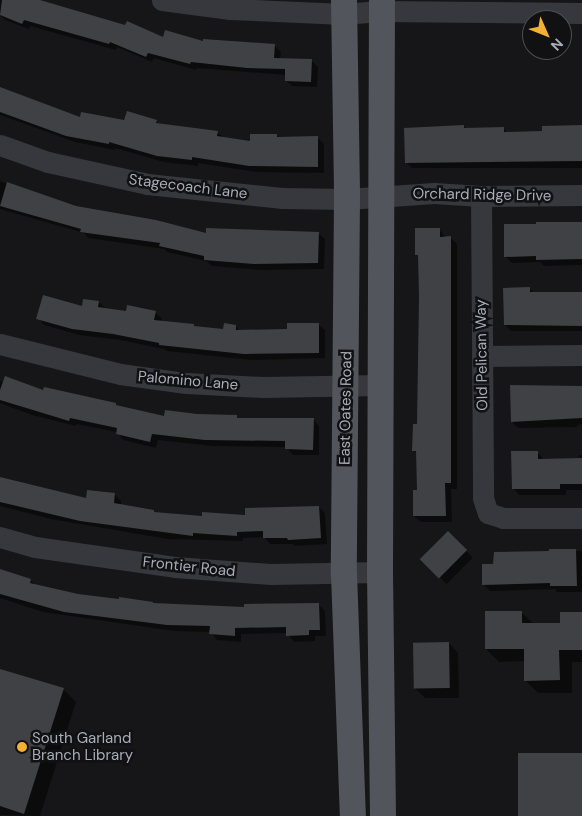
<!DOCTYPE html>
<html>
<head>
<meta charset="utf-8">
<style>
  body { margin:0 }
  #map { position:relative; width:582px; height:816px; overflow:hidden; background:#161618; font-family:"DM Sans",sans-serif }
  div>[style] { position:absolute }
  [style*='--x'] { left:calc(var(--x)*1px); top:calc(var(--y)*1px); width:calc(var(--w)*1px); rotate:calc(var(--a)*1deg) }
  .shadow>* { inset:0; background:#0007; transform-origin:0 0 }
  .building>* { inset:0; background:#404145; transform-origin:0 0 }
  .minor>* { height:21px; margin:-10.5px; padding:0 10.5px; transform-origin:10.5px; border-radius:10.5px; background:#37383d }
  .major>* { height:26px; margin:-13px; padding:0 13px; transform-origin:13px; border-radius:13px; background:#53555c }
  .dots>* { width:14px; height:14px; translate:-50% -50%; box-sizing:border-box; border:2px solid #111113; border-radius:50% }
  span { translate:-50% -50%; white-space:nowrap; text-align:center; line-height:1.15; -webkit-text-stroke:5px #111113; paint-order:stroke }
  .street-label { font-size:15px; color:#a8adb8 }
  .poi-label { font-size:15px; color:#a8adb8 }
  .left { translate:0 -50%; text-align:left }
  .north { position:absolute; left:522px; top:10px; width:50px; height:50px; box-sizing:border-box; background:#111113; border:1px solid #4d4f55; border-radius:50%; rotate:134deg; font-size:14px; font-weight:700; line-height:20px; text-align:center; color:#a8adb8 }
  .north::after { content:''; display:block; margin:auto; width:18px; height:22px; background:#f2b134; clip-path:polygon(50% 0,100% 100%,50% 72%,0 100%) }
</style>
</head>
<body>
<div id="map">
  <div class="shadow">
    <div style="clip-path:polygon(0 0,39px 0,164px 38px,274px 45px,281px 52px,280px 59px,311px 60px,318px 67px,317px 87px,292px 86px,286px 80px,286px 75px,197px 68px,196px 70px,154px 58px,152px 62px,117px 47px,116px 50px,30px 26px,29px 29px,5px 20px,0 15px)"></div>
    <div style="clip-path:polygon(0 89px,81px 119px,156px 121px,160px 125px,217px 132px,224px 138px,251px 143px,277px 135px,280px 138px,317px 137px,324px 144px,324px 173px,256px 172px,198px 163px,198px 166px,164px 162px,115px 148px,115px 150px,75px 142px,0 115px)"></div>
    <div style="clip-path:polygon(582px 125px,582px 168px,412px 168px,406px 162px,464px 126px,466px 129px,503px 128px,508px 133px,544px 132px,544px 128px)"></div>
    <div style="clip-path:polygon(0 181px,75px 207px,207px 234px,318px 233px,325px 239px,324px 269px,261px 270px,212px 266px,206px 261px,167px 252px,164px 249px,88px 238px,84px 233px,0 209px)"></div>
    <div style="clip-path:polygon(563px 223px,582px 223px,582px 265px,544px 266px,540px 262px,512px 263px,505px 256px,505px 225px)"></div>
    <div style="clip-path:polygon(439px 229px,446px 238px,451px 238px,457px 244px,457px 489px,451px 489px,452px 522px,421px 522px,414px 516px,418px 491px,418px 454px,414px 450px,418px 425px,420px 258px,417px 255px)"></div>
    <div style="clip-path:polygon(530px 289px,535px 294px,582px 293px,582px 331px,511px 331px,505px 325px)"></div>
    <div style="clip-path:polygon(99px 302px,105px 308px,127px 312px,128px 307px,156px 313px,162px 319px,161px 322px,224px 331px,236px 326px,240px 331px,288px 330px,318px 324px,325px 330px,325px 358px,251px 360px,167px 351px,164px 349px,120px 340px,79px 335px,44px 325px,38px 318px)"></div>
    <div style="clip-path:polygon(0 381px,44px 392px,115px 404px,118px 407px,166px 418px,236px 416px,239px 419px,313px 419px,319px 426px,319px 455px,293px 455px,286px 447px,212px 446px,158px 440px,156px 448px,123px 440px,117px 432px,76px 424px,76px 426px,32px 415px,0 403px)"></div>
    <div style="clip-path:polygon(511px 387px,582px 387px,582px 424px,577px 425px,577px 427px,518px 428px,512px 422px)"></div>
    <div style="clip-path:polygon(537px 452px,544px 460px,579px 460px,579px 455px,582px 455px,582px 490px,566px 490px,566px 495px,519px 495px,513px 488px)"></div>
    <div style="clip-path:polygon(0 479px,87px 499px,115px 495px,121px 501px,121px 506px,154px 511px,156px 514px,203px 518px,246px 516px,319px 507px,325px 513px,327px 544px,295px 546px,293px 544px,270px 544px,264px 537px,243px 538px,243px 541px,167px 539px,51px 519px,0 506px)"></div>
    <div style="left:448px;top:533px;width:35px;height:37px;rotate:45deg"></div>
    <div style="clip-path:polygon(582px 551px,582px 592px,557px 592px,555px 589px,490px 591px,483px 584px,495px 565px,495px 553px)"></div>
    <div style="clip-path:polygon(0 571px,30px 580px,37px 586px,78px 595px,154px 605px,245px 609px,319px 605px,325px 611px,326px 636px,315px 636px,315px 641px,294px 642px,287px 633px,241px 634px,241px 642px,217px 640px,211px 632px,174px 631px,43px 612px,0 598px)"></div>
    <div style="clip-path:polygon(521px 612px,534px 624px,561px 624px,582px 613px,582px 662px,572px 662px,572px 693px,538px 693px,525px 680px,525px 661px,499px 662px,486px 649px)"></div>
    <div style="clip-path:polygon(449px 643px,458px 653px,459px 698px,425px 698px,415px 688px)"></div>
    <div style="clip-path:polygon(0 670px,63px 689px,76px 702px,40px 816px,0 815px)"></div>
  </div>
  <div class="building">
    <div style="clip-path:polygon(2px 0,40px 0,125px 25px,127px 21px,163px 37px,165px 30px,203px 41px,203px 39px,275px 44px,274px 58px,312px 59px,311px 82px,285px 81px,285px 69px,247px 68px,191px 62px,190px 64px,148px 53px,146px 57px,110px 42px,109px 44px,24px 20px,22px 24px,0 15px)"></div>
    <div style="clip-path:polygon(0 87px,80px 117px,81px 112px,124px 120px,127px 111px,157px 120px,156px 123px,218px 131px,217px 136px,250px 141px,250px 134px,277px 134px,277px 137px,318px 136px,318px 167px,249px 166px,192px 157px,192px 160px,157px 156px,109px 142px,109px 144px,66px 136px,0 112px)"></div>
    <div style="clip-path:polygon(464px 125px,464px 128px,504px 127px,504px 132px,542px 131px,542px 126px,582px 125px,582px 161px,405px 163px,404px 128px)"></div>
    <div style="clip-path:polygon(7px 182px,76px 206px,156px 220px,206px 233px,206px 228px,319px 232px,318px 263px,254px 264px,204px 260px,204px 256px,159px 246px,160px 243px,80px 232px,81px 229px,0 206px)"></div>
    <div style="clip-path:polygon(536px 222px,582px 222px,582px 259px,536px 260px,536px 256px,504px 257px,504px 224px,536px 224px)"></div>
    <div style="clip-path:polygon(415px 228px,440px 228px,440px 237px,451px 236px,451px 483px,445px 483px,446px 516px,413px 516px,413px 490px,417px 490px,416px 451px,412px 451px,413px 424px,417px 424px,419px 297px,418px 255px,415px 255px)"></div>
    <div style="clip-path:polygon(530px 287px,530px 292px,582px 292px,582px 326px,504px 325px,503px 288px)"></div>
    <div style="clip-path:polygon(43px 295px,82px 306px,83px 299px,99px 301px,98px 307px,126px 311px,127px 305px,156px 311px,154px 320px,194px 324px,194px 326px,223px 329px,224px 323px,236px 325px,236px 330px,287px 329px,287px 323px,319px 323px,319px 353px,244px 354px,159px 345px,159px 343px,113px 334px,72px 329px,36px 319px)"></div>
    <div style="clip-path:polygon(5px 376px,43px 390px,44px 387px,116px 403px,116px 405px,164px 416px,165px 410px,197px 414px,237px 415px,237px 418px,314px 418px,313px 450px,285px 449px,285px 441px,205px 440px,152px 434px,150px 442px,116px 434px,117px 428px,70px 418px,69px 421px,0 400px,0 390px)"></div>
    <div style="clip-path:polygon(510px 385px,582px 386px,582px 418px,511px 422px)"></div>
    <div style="clip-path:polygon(511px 451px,538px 451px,538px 459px,582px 458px,582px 484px,560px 484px,560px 489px,512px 489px)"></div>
    <div style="clip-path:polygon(0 477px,86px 498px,87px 490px,115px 493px,114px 503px,154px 510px,154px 512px,202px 516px,202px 512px,245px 515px,245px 508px,319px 506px,321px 538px,288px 540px,287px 538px,263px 538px,263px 531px,237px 532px,237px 536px,193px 533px,193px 536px,80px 521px,0 502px)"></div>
    <div style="left:448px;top:531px;width:27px;height:40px;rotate:45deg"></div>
    <div style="clip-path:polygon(549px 549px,576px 549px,577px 586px,550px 586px,550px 583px,482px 585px,482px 564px,493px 564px,494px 552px,549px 551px)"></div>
    <div style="clip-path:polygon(0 569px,31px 579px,30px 583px,78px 594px,119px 599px,119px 597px,153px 602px,153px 603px,244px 607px,244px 604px,319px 603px,320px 630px,309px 630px,309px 635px,286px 636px,286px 627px,235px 628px,235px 636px,209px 634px,210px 626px,167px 625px,64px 612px,0 594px)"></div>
    <div style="clip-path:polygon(485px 611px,522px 611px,522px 623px,560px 623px,560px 612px,582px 612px,582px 650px,559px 650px,560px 680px,524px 681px,524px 649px,485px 649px)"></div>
    <div style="left:449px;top:642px;width:46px;height:36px;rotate:89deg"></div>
    <div style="clip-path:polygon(0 669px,64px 688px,24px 814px,0 806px)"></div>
    <div style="left:582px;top:753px;width:63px;height:64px;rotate:90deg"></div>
  </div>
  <div class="minor">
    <div style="--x:162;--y:0;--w:69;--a:7.5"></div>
    <div style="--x:230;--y:9;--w:114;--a:2.5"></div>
    <div style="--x:344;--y:14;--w:38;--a:-5"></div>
    <div style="--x:382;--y:11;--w:200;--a:0.6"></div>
    <div style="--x:0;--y:145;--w:51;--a:19.5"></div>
    <div style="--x:48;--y:162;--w:101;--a:12.5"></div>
    <div style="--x:147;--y:184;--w:136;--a:5.9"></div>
    <div style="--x:282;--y:198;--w:65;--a:0.9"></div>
    <div style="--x:347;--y:199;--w:87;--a:-3.9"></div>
    <div style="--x:434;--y:193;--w:47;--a:3.7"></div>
    <div style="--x:481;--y:196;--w:101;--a:-0.6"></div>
    <div style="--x:481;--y:196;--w:302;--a:89.6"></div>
    <div style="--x:483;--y:498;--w:16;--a:72"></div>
    <div style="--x:488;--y:513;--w:16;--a:18"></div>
    <div style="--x:503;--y:518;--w:79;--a:0"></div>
    <div style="--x:0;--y:344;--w:124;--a:14"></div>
    <div style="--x:120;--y:374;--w:67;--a:7.8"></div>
    <div style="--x:186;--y:383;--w:77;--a:3"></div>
    <div style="--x:263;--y:387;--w:118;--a:-1"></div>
    <div style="--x:482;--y:356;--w:100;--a:-0.6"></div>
    <div style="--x:0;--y:537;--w:36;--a:16"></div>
    <div style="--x:35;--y:547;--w:141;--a:8.1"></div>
    <div style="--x:175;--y:567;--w:96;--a:4.2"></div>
    <div style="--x:271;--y:574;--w:109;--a:-1.1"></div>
  </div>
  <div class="major">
    <div style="--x:344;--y:0;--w:199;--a:89.1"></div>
    <div style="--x:347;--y:199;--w:375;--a:90.5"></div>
    <div style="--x:344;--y:574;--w:242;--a:87.9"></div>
    <div style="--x:382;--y:0;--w:572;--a:90.2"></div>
    <div style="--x:380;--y:572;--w:244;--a:89.3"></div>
  </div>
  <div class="dots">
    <div style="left:22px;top:747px;background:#f2b134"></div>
  </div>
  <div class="street-label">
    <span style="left:188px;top:187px;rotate:7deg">Stagecoach Lane</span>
    <span style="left:482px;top:195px;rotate:1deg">Orchard Ridge Drive</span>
    <span style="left:482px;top:355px;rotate:-91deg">Old Pelican Way</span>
    <span style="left:188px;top:381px;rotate:5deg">Palomino Lane</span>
    <span style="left:346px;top:408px;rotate:-89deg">East Oates Road</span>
    <span style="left:189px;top:567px;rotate:6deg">Frontier Road</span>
  </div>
  <div class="poi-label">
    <span class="left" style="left:32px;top:747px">South Garland<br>Branch Library</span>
  </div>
  <div class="north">N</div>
</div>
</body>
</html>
